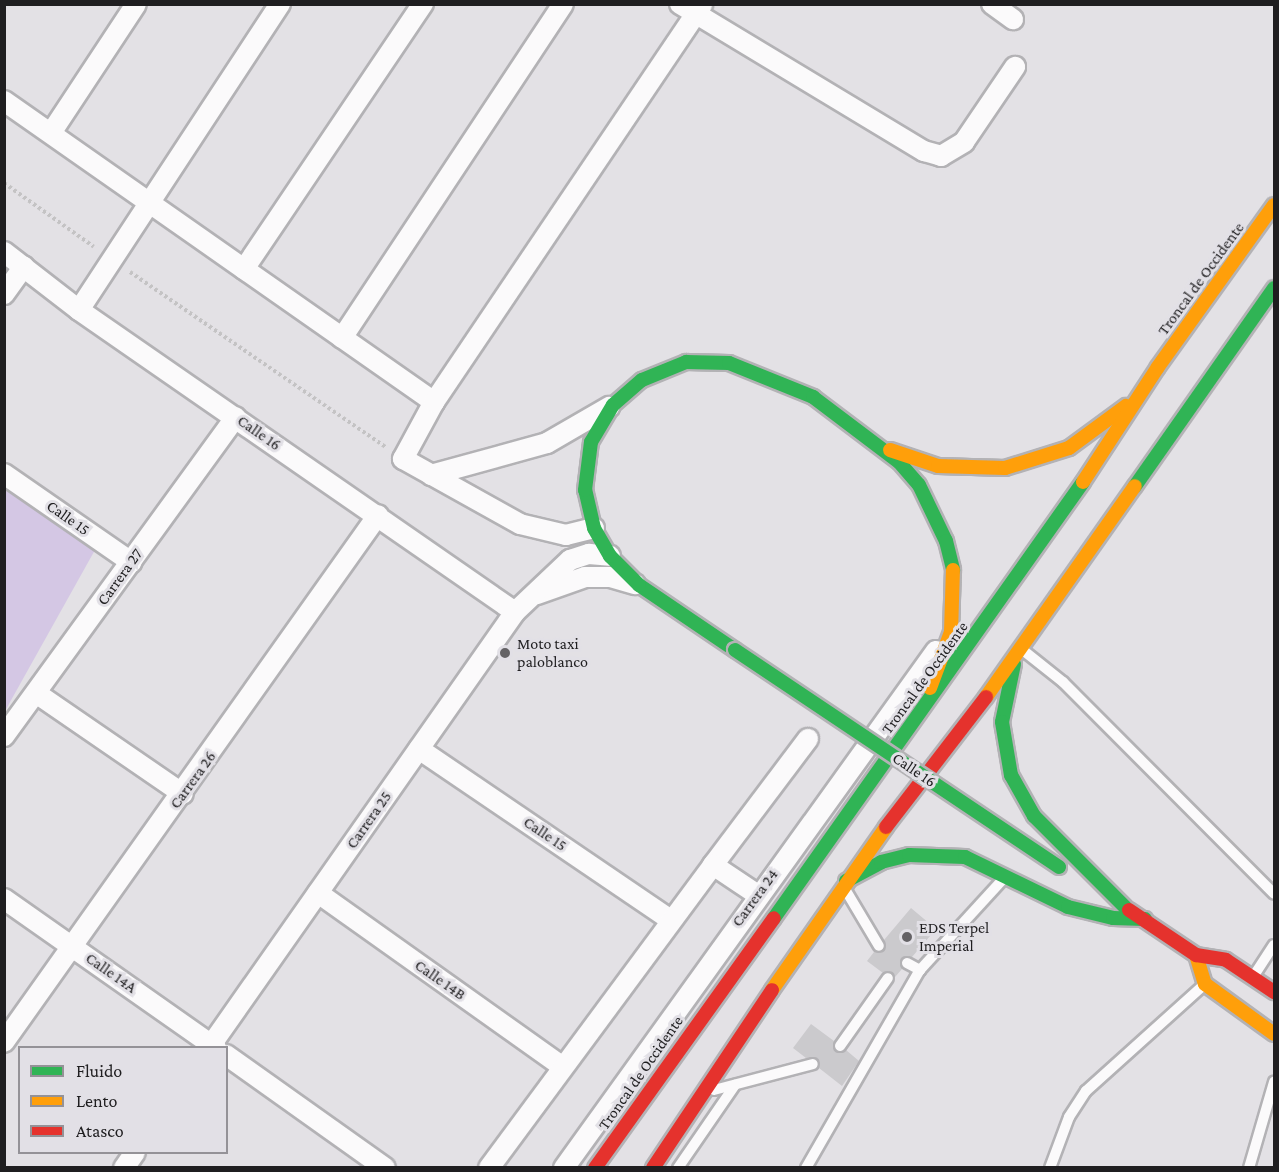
<!DOCTYPE html>
<html>
<head>
<meta charset="utf-8">
<style>
  body { margin:0 }
  #map { position:relative; width:1279px; height:1172px; overflow:hidden; background:#e3e1e5; font-family:"Crimson Pro",serif }
  div>[style] { position:absolute }
  [style*='--x'] { left:calc(var(--x)*1px); top:calc(var(--y)*1px); width:calc(var(--w)*1px); rotate:calc(var(--a)*1deg) }
  .green>* { inset:0; background:#d4c7e4 }
  .building>* { inset:0; background:#cbcacd }
  .path>* { height:4px; margin-top:-2px; transform-origin:0; background:repeating-linear-gradient(90deg,#c4c3c4 0 3px,transparent 0 6px) }
  .roads { filter:drop-shadow(2px 0 #b3b2b5) drop-shadow(-2px 0 #b3b2b5) drop-shadow(0 2px #b3b2b5) drop-shadow(0 -2px #b3b2b5) }
  .lane>* { height:10px; margin:-5px; padding:0 5px; transform-origin:5px; border-radius:5px; background:#fbfafb }
  .street>* { height:20px; margin:-10px; padding:0 10px; transform-origin:10px; border-radius:10px; background:#fbfafb }
  .fast>* { height:14px; margin:-7px; padding:0 7px; transform-origin:7px; border-radius:7px; background:#30b455 }
  .slow>* { height:14px; margin:-7px; padding:0 7px; transform-origin:7px; border-radius:7px; background:#ff9f0a }
  .jam>* { height:14px; margin:-7px; padding:0 7px; transform-origin:7px; border-radius:7px; background:#e5322d }
  .bridges { filter:drop-shadow(2px 0 #b3b2b5) drop-shadow(-2px 0 #b3b2b5) drop-shadow(0 2px #b3b2b5) drop-shadow(0 -2px #b3b2b5) }
  .fast-bridge>* { height:14px; margin:-7px; padding:0 7px; transform-origin:7px; border-radius:7px; background:#30b455 }
  .dots>* { width:16px; height:16px; translate:-50% -50%; box-sizing:border-box; border:3px solid #e2e0e6; border-radius:50% }
  span { translate:-50% -50%; white-space:nowrap; text-align:center; line-height:1.15; -webkit-text-stroke:6px #e2e0e6; paint-order:stroke }
  .street-label { font-size:16px; color:#1f1e20 }
  .poi-label { font-size:16px; color:#1f1e20 }
  .left { translate:0 -50%; text-align:left }
  .frame { position:absolute; inset:0; border:6px solid #1f1e20; pointer-events:none }
  .legend { position:absolute; left:18px; top:1046px; width:210px; height:108px; box-sizing:border-box; background:#e2e0e6; border:2px solid #949297; margin:0; padding:8px 10px; list-style:none; font-size:18px; color:#1f1e20 }
  .legend li { display:flex; align-items:center; gap:12px; height:30px }
  .legend b { width:30px; border:2px solid #949297 }
</style>
</head>
<body>
<div id="map">
  <div class="green">
    <div style="clip-path:polygon(5px 474px,100px 541px,5px 711px)"></div>
  </div>
  <div class="building">
    <div style="clip-path:polygon(911px 908px,936px 929px,912px 957px,901px 959px,902px 969px,895px 977px,889px 971px,883px 973px,867px 961px,874px 952px,885px 950px,884px 940px)"></div>
    <div style="clip-path:polygon(811px 1024px,834px 1041px,835px 1052px,846px 1050px,859px 1061px,842px 1086px,819px 1068px,818px 1058px,806px 1058px,793px 1048px)"></div>
  </div>
  <div class="path">
    <div style="--x:4;--y:183;--w:110;--a:35.4"></div>
    <div style="--x:130;--y:272;--w:310;--a:34.4"></div>
  </div>
  <div class="roads">
    <div class="lane">
      <div style="--x:1024;--y:651;--w:50;--a:38.5"></div>
      <div style="--x:1063;--y:682;--w:299;--a:45.1"></div>
      <div style="--x:845;--y:889;--w:66;--a:59.2"></div>
      <div style="--x:907;--y:963;--w:15;--a:28"></div>
      <div style="--x:1253;--y:977;--w:38;--a:-57"></div>
      <div style="--x:840;--y:1046;--w:83;--a:-54.8"></div>
      <div style="--x:714;--y:1090;--w:102;--a:-14.7"></div>
      <div style="--x:678;--y:1168;--w:101;--a:-55.5"></div>
      <div style="--x:806;--y:1168;--w:228;--a:-60.1"></div>
      <div style="--x:920;--y:970;--w:126;--a:-47.6"></div>
      <div style="--x:1050;--y:1168;--w:54;--a:-69.6"></div>
      <div style="--x:1069;--y:1117;--w:31;--a:-57"></div>
      <div style="--x:1086;--y:1091;--w:160;--a:-42"></div>
      <div style="--x:1249;--y:1168;--w:90;--a:-73.8"></div>
    </div>
    <div class="street">
      <div style="--x:680;--y:4;--w:285;--a:31.1"></div>
      <div style="--x:924;--y:151;--w:18;--a:16"></div>
      <div style="--x:941;--y:156;--w:27;--a:-31"></div>
      <div style="--x:964;--y:142;--w:91;--a:-55.8"></div>
      <div style="--x:992;--y:4;--w:26;--a:36"></div>
      <div style="--x:4;--y:101;--w:525;--a:34.99"></div>
      <div style="--x:51;--y:133;--w:154;--a:-56.6"></div>
      <div style="--x:4;--y:252;--w:95;--a:37.7"></div>
      <div style="--x:79;--y:310;--w:530;--a:34.71"></div>
      <div style="--x:244;--y:269;--w:320;--a:-56"></div>
      <div style="--x:4;--y:294;--w:34;--a:-54"></div>
      <div style="--x:79;--y:310;--w:366;--a:-56.7"></div>
      <div style="--x:342;--y:338;--w:400;--a:-56.5"></div>
      <div style="--x:4;--y:474;--w:155;--a:34.7"></div>
      <div style="--x:431;--y:475;--w:120;--a:-15.4"></div>
      <div style="--x:547;--y:443;--w:72;--a:-30.1"></div>
      <div style="--x:594;--y:528;--w:29;--a:166"></div>
      <div style="--x:566;--y:535;--w:47;--a:-166.6"></div>
      <div style="--x:520;--y:524;--w:134;--a:-150.9"></div>
      <div style="--x:403;--y:459;--w:65;--a:-61.5"></div>
      <div style="--x:434;--y:402;--w:480;--a:-56"></div>
      <div style="--x:537;--y:594;--w:51;--a:-19.5"></div>
      <div style="--x:585;--y:577;--w:25;--a:0"></div>
      <div style="--x:610;--y:577;--w:26;--a:16"></div>
      <div style="--x:36;--y:693;--w:178;--a:34.5"></div>
      <div style="--x:4;--y:736;--w:394;--a:-54"></div>
      <div style="--x:419;--y:749;--w:305;--a:34.2"></div>
      <div style="--x:713;--y:865;--w:158;--a:-53"></div>
      <div style="--x:318;--y:893;--w:298;--a:35.4"></div>
      <div style="--x:4;--y:899;--w:259;--a:35.1"></div>
      <div style="--x:4;--y:1042;--w:646;--a:-54.64"></div>
      <div style="--x:209;--y:1048;--w:533;--a:-54.94"></div>
      <div style="--x:515;--y:612;--w:76;--a:-43.4"></div>
      <div style="--x:570;--y:560;--w:20;--a:-18"></div>
      <div style="--x:589;--y:554;--w:21;--a:5"></div>
      <div style="--x:226;--y:1055;--w:195;--a:35.4"></div>
      <div style="--x:124;--y:1168;--w:19;--a:-55"></div>
      <div style="--x:489;--y:1168;--w:377;--a:-53.5"></div>
      <div style="--x:713;--y:865;--w:54;--a:33.7"></div>
      <div style="--x:564;--y:1168;--w:637;--a:-54.26"></div>
    </div>
    <div class="fast">
      <div style="--x:1135;--y:486;--w:242;--a:-54.9"></div>
      <div style="--x:735;--y:650;--w:116;--a:-145.9"></div>
      <div style="--x:639;--y:585;--w:41;--a:-135"></div>
      <div style="--x:610;--y:556;--w:32;--a:-120"></div>
      <div style="--x:594;--y:528;--w:39;--a:-103"></div>
      <div style="--x:585;--y:490;--w:48;--a:-82.9"></div>
      <div style="--x:591;--y:442;--w:43;--a:-59.3"></div>
      <div style="--x:613;--y:405;--w:38;--a:-41"></div>
      <div style="--x:642;--y:380;--w:48;--a:-22.2"></div>
      <div style="--x:686;--y:362;--w:43;--a:1.3"></div>
      <div style="--x:729;--y:363;--w:91;--a:22"></div>
      <div style="--x:813;--y:397;--w:108;--a:37.1"></div>
      <div style="--x:899;--y:462;--w:30;--a:49"></div>
      <div style="--x:919;--y:485;--w:62;--a:64.3"></div>
      <div style="--x:946;--y:541;--w:30;--a:76"></div>
      <div style="--x:1014;--y:664;--w:59;--a:101.7"></div>
      <div style="--x:1002;--y:722;--w:54;--a:80.4"></div>
      <div style="--x:1011;--y:775;--w:47;--a:60.7"></div>
      <div style="--x:1034;--y:816;--w:129;--a:45"></div>
      <div style="--x:846;--y:881;--w:40;--a:-28"></div>
      <div style="--x:881;--y:862;--w:29;--a:-14"></div>
      <div style="--x:909;--y:855;--w:56;--a:2"></div>
      <div style="--x:965;--y:857;--w:114;--a:25.9"></div>
      <div style="--x:1068;--y:907;--w:46;--a:13.7"></div>
      <div style="--x:1113;--y:918;--w:32;--a:2"></div>
      <div style="--x:774;--y:918;--w:534;--a:-54.67"></div>
    </div>
    <div class="slow">
      <div style="--x:890;--y:450;--w:51;--a:18.4"></div>
      <div style="--x:938;--y:466;--w:67;--a:1.7"></div>
      <div style="--x:1005;--y:468;--w:67;--a:-17.4"></div>
      <div style="--x:1069;--y:448;--w:71;--a:-36.4"></div>
      <div style="--x:1083;--y:482;--w:137;--a:-56.9"></div>
      <div style="--x:1158;--y:367;--w:199;--a:-54.4"></div>
      <div style="--x:930;--y:688;--w:60;--a:-69.4"></div>
      <div style="--x:951;--y:632;--w:62;--a:-88.2"></div>
      <div style="--x:986;--y:697;--w:258;--a:-54.8"></div>
      <div style="--x:1196;--y:955;--w:30;--a:73"></div>
      <div style="--x:1205;--y:984;--w:85;--a:35.9"></div>
      <div style="--x:772;--y:990;--w:199;--a:-55"></div>
    </div>
    <div class="jam">
      <div style="--x:886;--y:827;--w:164;--a:-52.4"></div>
      <div style="--x:1129;--y:910;--w:81;--a:33.9"></div>
      <div style="--x:1196;--y:955;--w:30;--a:9"></div>
      <div style="--x:1226;--y:960;--w:58;--a:33.7"></div>
      <div style="--x:595;--y:1168;--w:307;--a:-54.4"></div>
      <div style="--x:653;--y:1168;--w:214;--a:-56.2"></div>
    </div>
  </div>
  <div class="bridges">
    <div class="fast-bridge">
      <div style="--x:735;--y:650;--w:390;--a:33.8"></div>
    </div>
  </div>
  <div class="dots">
    <div style="left:505px;top:653px;background:#646265"></div>
    <div style="left:907px;top:937px;background:#646265"></div>
  </div>
  <div class="street-label">
    <span style="left:1201px;top:279px;rotate:-54deg">Troncal de Occidente</span>
    <span style="left:259px;top:433px;rotate:35deg">Calle 16</span>
    <span style="left:68px;top:518px;rotate:35deg">Calle 15</span>
    <span style="left:120px;top:577px;rotate:-54deg">Carrera 27</span>
    <span style="left:925px;top:678px;rotate:-54deg">Troncal de Occidente</span>
    <span style="left:914px;top:770px;rotate:34deg">Calle 16</span>
    <span style="left:193px;top:780px;rotate:-54deg">Carrera 26</span>
    <span style="left:369px;top:820px;rotate:-55deg">Carrera 25</span>
    <span style="left:545px;top:834px;rotate:34deg">Calle 15</span>
    <span style="left:755px;top:898px;rotate:-54deg">Carrera 24</span>
    <span style="left:111px;top:973px;rotate:35deg">Calle 14A</span>
    <span style="left:440px;top:980px;rotate:35deg">Calle 14B</span>
    <span style="left:641px;top:1073px;rotate:-55deg">Troncal de Occidente</span>
  </div>
  <div class="poi-label">
    <span class="left" style="left:517px;top:653px">Moto taxi<br>paloblanco</span>
    <span class="left" style="left:919px;top:937px">EDS Terpel<br>Imperial</span>
  </div>
  <div class="frame"></div>
  <ul class="legend">
  <li><b style="height:8px;background:#30b455"></b>Fluido</li>
  <li><b style="height:8px;background:#ff9f0a"></b>Lento</li>
  <li><b style="height:8px;background:#e5322d"></b>Atasco</li>
  </ul>
</div>
</body>
</html>
